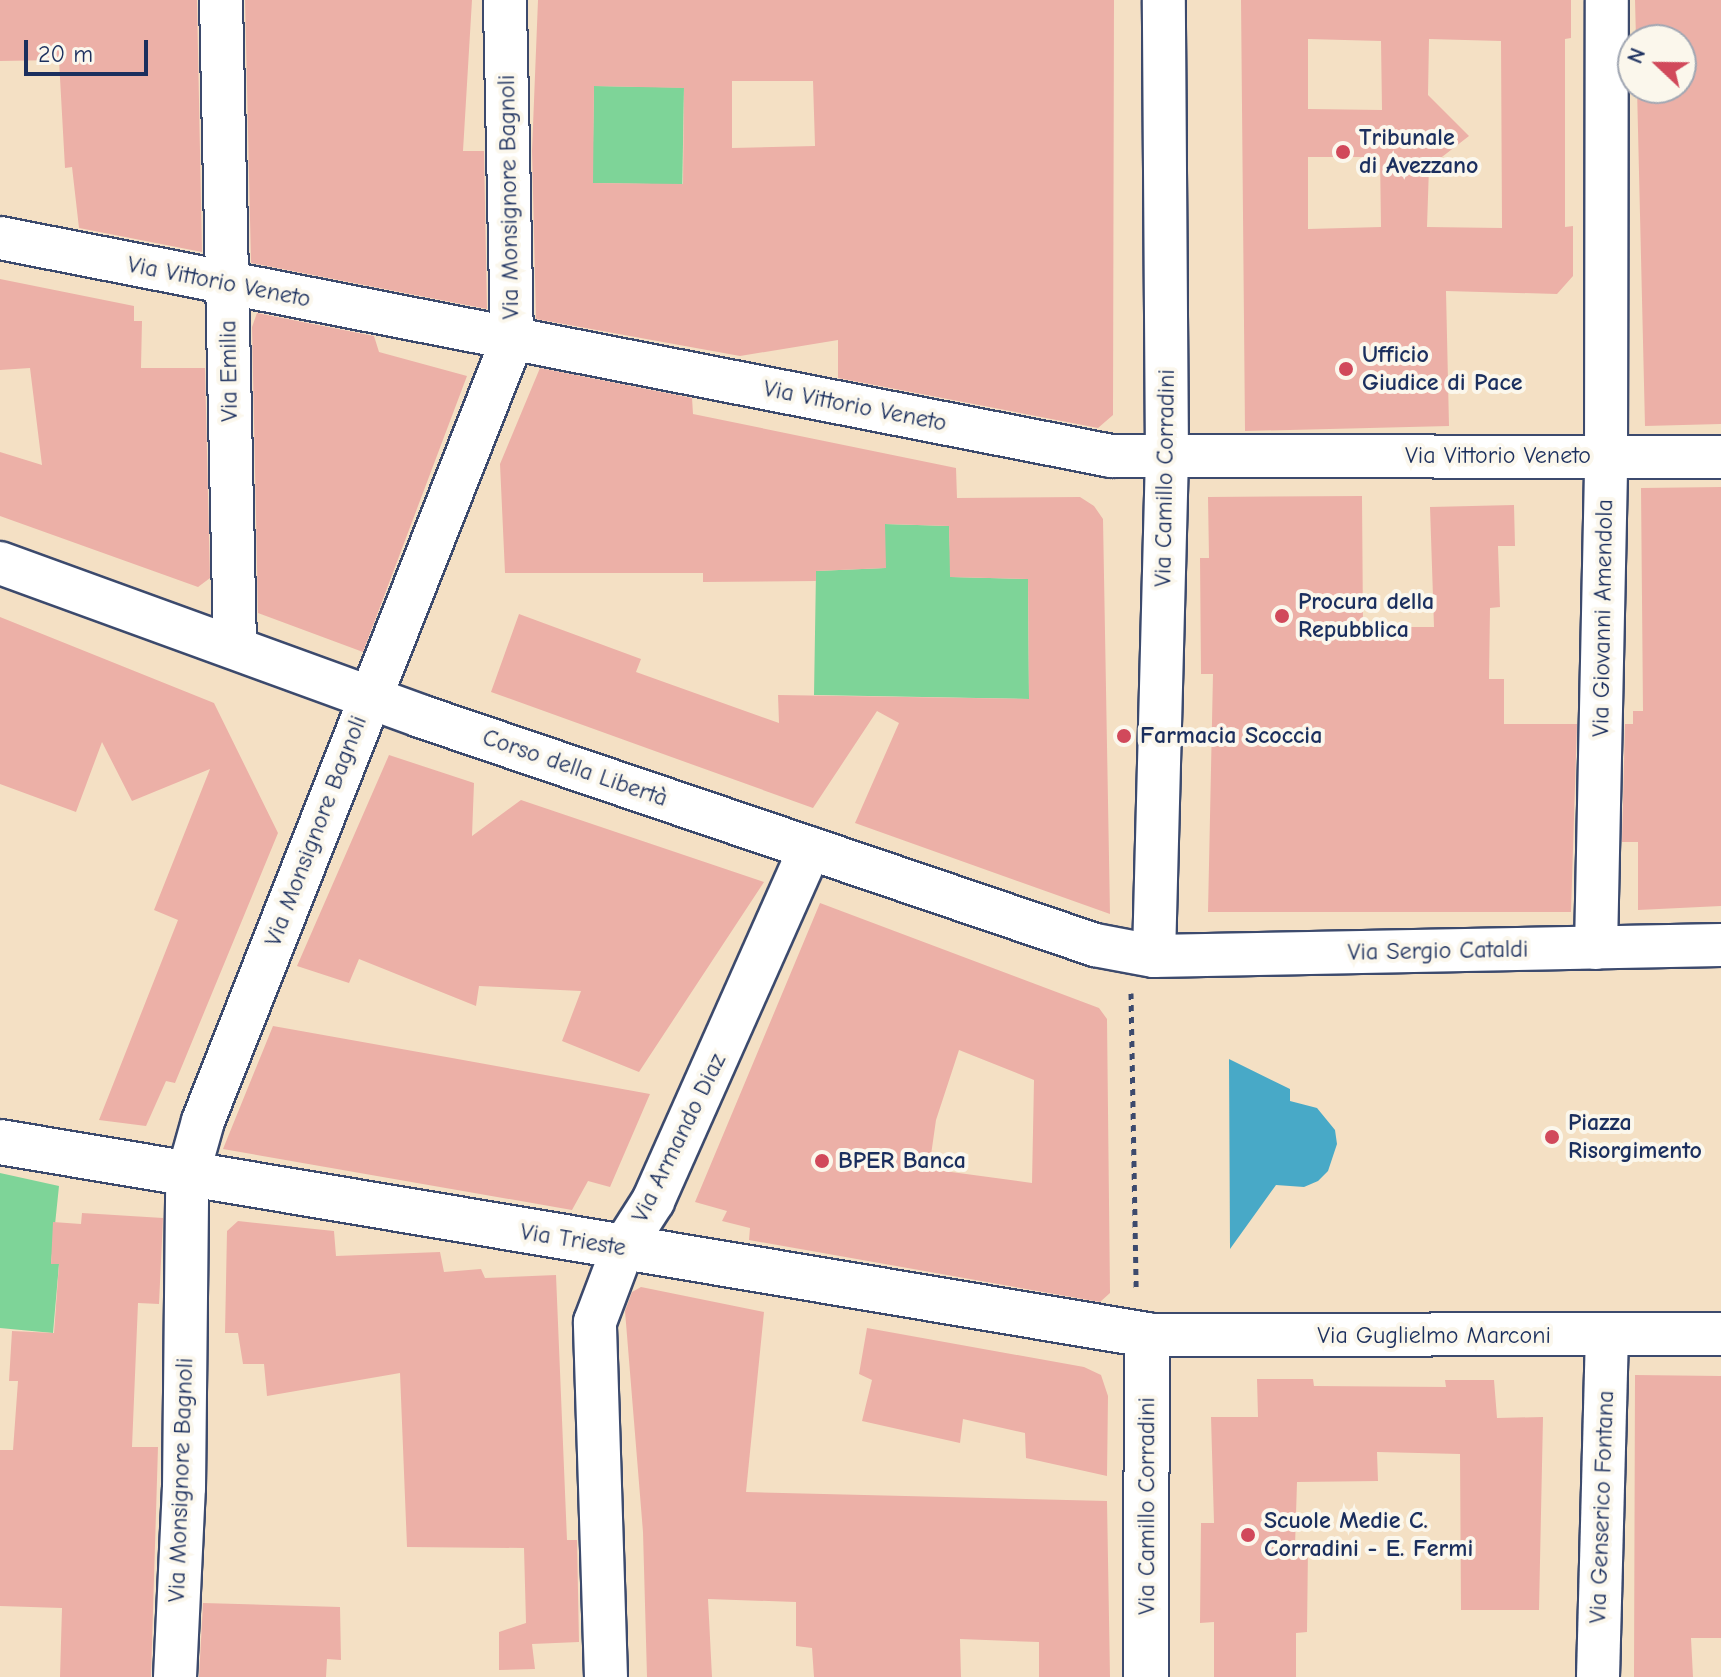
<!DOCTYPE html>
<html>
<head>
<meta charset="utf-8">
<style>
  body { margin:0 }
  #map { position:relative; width:1721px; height:1677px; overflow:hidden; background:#f4e0c4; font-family:"Comic Neue",sans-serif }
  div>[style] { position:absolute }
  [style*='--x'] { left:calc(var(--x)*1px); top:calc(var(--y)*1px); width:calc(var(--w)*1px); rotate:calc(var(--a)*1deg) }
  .green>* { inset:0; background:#7ed498; transform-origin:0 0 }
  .water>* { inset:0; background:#48a9c7 }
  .building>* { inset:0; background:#ecb0a7 }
  .path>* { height:5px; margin-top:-2.5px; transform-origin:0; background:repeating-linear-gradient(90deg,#3c4a6d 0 6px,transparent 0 12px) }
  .roads { filter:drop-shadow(2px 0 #3c4a6d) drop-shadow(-2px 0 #3c4a6d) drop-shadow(0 2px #3c4a6d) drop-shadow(0 -2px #3c4a6d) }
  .minor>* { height:42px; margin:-21px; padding:0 21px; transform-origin:21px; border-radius:21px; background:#fff }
  .tertiary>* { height:44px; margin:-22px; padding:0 22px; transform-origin:22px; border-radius:22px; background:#fff }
  .dots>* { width:22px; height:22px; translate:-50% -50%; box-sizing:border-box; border:4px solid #fbf7ec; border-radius:50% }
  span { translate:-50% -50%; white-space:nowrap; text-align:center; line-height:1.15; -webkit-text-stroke:8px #fbf7ec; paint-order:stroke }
  .poi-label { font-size:24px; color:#1b2f5e; font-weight:700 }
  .left { translate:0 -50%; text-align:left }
  .street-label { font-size:24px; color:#1b2f5e }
  .north { position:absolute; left:1617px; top:24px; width:80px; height:80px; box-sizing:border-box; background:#fbf7ec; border:2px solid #a1a7b3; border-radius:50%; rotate:292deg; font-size:22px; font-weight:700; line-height:32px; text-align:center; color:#1b2f5e }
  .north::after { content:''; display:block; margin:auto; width:28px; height:36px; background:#d1495b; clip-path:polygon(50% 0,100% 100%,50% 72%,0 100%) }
  .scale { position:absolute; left:24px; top:40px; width:124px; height:36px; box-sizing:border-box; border:4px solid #1b2f5e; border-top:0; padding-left:10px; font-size:24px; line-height:28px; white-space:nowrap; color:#1b2f5e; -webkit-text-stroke:6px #fbf7ec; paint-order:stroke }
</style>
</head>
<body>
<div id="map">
  <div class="green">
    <div style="left:594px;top:86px;width:90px;height:97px;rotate:1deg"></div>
    <div style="clip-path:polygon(885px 524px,949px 526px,951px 577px,1028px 579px,1029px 699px,814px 695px,816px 571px,885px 568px)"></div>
    <div style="clip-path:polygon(0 1173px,59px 1186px,51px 1263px,59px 1264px,53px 1333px,0 1328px)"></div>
  </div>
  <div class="water">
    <div style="clip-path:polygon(1229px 1059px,1290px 1089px,1290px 1101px,1317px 1108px,1335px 1130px,1337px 1144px,1328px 1171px,1318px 1181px,1304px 1187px,1276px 1185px,1230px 1249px)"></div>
  </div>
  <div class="building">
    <div style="clip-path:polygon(0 0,197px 0,202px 252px,79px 228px,72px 167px,65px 168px,59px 60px,0 61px)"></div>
    <div style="clip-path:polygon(245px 0,472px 0,463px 151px,484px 151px,487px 309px,251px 263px)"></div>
    <div style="clip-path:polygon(evenodd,538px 0,1114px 0,1113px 415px,1098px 428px,838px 378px,838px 340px,740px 356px,536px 319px,532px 151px,538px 0,732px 81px,813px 81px,815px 146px,732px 148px,732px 81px,538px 0,594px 86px,684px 88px,683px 184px,593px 183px,594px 86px)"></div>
    <div style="clip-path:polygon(evenodd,1241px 0,1571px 0,1571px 38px,1565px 39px,1565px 227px,1573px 226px,1573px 276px,1557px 294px,1446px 291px,1449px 426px,1245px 431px,1241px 0,1308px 39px,1381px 41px,1382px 110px,1308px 109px,1308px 39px,1241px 0,1429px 39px,1501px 41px,1502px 228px,1427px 227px,1429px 167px,1469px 136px,1428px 95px,1429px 39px,1241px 0,1308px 157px,1380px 157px,1381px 227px,1308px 229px,1308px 157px)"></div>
    <div style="clip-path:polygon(1635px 0,1721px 0,1721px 424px,1645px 426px,1637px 88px,1681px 88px,1681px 40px,1636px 40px)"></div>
    <div style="clip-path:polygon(0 279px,134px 306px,134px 321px,142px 321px,141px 368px,205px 368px,210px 578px,198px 587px,0 516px,0 452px,42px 465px,30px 368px,0 370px)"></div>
    <div style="clip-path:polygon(257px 313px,374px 336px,379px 352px,467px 376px,363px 652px,258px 613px,252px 327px)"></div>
    <div style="clip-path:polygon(540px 368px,692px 398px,693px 414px,956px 468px,957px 498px,1080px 497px,1094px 506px,1103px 519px,1110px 914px,855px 823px,899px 723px,877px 711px,813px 808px,491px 692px,519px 614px,641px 659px,636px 672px,779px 723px,778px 695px,1029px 699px,1028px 579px,950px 577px,949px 526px,885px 524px,886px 568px,816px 571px,816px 581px,703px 582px,703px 573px,505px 573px,500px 464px)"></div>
    <div style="clip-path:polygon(1721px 487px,1721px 906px,1638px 910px,1638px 842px,1622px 842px,1625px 724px,1633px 724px,1633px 711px,1643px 711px,1641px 488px)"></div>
    <div style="clip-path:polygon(1362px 496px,1363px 627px,1434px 627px,1430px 507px,1514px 505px,1515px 546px,1498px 546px,1500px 607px,1490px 608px,1489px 679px,1504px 679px,1504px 724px,1577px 724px,1571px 912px,1208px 912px,1213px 674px,1201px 674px,1200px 558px,1209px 558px,1208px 497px)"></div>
    <div style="clip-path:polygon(0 617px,214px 703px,278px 833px,175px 1083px,166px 1081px,146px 1126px,99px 1120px,178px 920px,154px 910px,210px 769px,132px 801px,102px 742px,76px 812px,0 784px)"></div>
    <div style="clip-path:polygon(389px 755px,474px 783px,472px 836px,521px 800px,764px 882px,639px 1072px,562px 1041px,581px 991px,479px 986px,476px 1006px,359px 959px,349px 983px,297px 966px)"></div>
    <div style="clip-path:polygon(evenodd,820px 903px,1099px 1008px,1107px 1019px,1110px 1293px,1100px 1302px,749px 1240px,750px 1228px,722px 1221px,727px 1211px,695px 1202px,820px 903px,959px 1050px,1034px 1080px,1032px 1183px,929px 1169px,936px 1120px,959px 1050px)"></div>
    <div style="clip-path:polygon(273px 1026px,452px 1058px,650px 1094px,610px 1187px,588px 1181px,572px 1210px,223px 1149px)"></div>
    <div style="clip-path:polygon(82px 1213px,163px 1218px,159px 1304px,138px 1303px,132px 1447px,158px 1447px,151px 1677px,60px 1677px,62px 1608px,0 1606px,0 1450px,13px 1450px,18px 1381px,9px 1381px,12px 1331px,54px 1333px,59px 1264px,51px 1264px,53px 1222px,81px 1224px)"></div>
    <div style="clip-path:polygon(238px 1221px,334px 1231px,336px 1256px,440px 1252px,444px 1272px,481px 1269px,485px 1278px,556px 1275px,567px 1540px,577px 1540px,579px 1642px,532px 1644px,535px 1669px,499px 1670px,499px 1632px,526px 1623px,524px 1548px,407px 1547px,400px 1373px,267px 1396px,264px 1364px,243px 1364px,238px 1333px,225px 1333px,227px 1231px)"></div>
    <div style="clip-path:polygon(641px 1287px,764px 1312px,746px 1492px,1107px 1501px,1110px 1677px,1039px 1677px,1039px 1642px,960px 1639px,961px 1677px,814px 1677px,812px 1648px,796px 1646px,796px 1602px,708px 1599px,712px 1677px,647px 1677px,643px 1532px,625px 1311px,632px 1292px)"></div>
    <div style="clip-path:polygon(867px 1328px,1084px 1367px,1101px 1375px,1108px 1396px,1107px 1476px,1026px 1458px,1025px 1433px,963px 1419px,960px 1443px,862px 1421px,872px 1380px,859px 1374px)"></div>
    <div style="clip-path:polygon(1635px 1375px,1721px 1376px,1721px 1638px,1691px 1638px,1693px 1677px,1634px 1677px)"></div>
    <div style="clip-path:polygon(1257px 1379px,1313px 1379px,1314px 1386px,1446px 1387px,1445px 1380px,1494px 1380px,1497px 1418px,1543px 1417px,1539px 1610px,1461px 1610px,1460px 1454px,1377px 1452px,1378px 1481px,1297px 1482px,1295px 1547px,1308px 1548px,1307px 1632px,1296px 1633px,1296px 1677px,1214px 1677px,1214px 1622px,1200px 1623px,1201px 1523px,1214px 1523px,1211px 1417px,1258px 1417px)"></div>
    <div style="clip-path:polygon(203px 1603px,340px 1607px,341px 1660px,327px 1659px,326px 1677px,199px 1677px)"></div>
  </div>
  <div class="path">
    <div style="--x:1131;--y:993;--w:297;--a:89"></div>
  </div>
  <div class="roads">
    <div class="minor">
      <div style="--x:221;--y:0;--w:647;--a:88.76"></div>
      <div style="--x:0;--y:238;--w:1132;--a:11.1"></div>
      <div style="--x:1111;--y:456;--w:610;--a:0.09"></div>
      <div style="--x:0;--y:563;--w:447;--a:20"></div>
      <div style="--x:420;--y:716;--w:713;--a:18.74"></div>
      <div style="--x:1095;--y:945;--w:60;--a:10.6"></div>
      <div style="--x:1154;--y:956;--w:567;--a:-1.11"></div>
      <div style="--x:1596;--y:948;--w:493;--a:-88.8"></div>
      <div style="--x:1606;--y:455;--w:455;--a:-89.9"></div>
      <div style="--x:1154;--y:956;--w:500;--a:-88.51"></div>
      <div style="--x:1167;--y:456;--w:456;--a:-90.4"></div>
      <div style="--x:1147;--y:1335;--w:574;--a:-0.1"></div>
      <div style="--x:175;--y:1677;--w:189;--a:-87.3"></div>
      <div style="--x:184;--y:1488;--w:310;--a:-89.4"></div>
      <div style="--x:187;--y:1178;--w:59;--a:-74.3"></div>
      <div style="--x:203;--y:1121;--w:840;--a:-68.41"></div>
      <div style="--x:512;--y:340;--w:340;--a:-91.2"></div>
      <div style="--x:606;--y:1677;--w:355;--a:-91.8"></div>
      <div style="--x:595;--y:1322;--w:79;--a:-69.3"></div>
      <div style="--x:623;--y:1248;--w:56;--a:-57.4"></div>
      <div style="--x:653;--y:1201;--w:386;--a:-66"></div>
      <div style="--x:1598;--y:1677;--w:341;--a:-88.5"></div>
    </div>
    <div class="tertiary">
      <div style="--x:0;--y:1142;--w:1163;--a:9.55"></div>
      <div style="--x:1147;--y:1335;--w:342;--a:90.2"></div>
    </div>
  </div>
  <div class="dots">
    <div style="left:1343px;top:152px;background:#d1495b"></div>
    <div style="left:1346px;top:369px;background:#d1495b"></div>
    <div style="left:1282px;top:616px;background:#d1495b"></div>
    <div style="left:1124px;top:736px;background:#d1495b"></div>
    <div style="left:1552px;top:1137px;background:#d1495b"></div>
    <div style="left:822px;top:1161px;background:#d1495b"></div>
    <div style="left:1248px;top:1535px;background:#d1495b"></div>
  </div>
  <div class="poi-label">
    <span class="left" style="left:1359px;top:152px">Tribunale<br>di Avezzano</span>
    <span class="left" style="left:1362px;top:369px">Ufficio<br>Giudice di Pace</span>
    <span class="left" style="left:1298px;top:616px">Procura della<br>Repubblica</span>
    <span class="left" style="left:1140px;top:736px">Farmacia Scoccia</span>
    <span class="left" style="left:1568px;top:1137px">Piazza<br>Risorgimento</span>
    <span class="left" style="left:838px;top:1161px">BPER Banca</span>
    <span class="left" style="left:1264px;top:1535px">Scuole Medie C.<br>Corradini - E. Fermi</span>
  </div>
  <div class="street-label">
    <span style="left:509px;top:197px;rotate:-91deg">Via Monsignore Bagnoli</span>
    <span style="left:219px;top:282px;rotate:11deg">Via Vittorio Veneto</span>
    <span style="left:229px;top:371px;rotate:-91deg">Via Emilia</span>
    <span style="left:855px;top:406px;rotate:11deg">Via Vittorio Veneto</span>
    <span style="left:1498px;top:456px">Via Vittorio Veneto</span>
    <span style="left:1165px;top:478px;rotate:-89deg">Via Camillo Corradini</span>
    <span style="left:1603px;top:618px;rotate:-89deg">Via Giovanni Amendola</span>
    <span style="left:575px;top:768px;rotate:19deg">Corso della Libertà</span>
    <span style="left:316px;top:831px;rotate:-69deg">Via Monsignore Bagnoli</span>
    <span style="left:1438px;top:951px;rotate:-1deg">Via Sergio Cataldi</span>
    <span style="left:679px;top:1138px;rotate:-64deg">Via Armando Diaz</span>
    <span style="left:573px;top:1240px;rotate:9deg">Via Trieste</span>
    <span style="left:1434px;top:1336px">Via Guglielmo Marconi</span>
    <span style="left:181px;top:1480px;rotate:-88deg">Via Monsignore Bagnoli</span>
    <span style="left:1147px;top:1506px;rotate:-90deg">Via Camillo Corradini</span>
    <span style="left:1602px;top:1507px;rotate:-88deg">Via Genserico Fontana</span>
  </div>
  <div class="north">N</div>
  <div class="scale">20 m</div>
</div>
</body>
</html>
